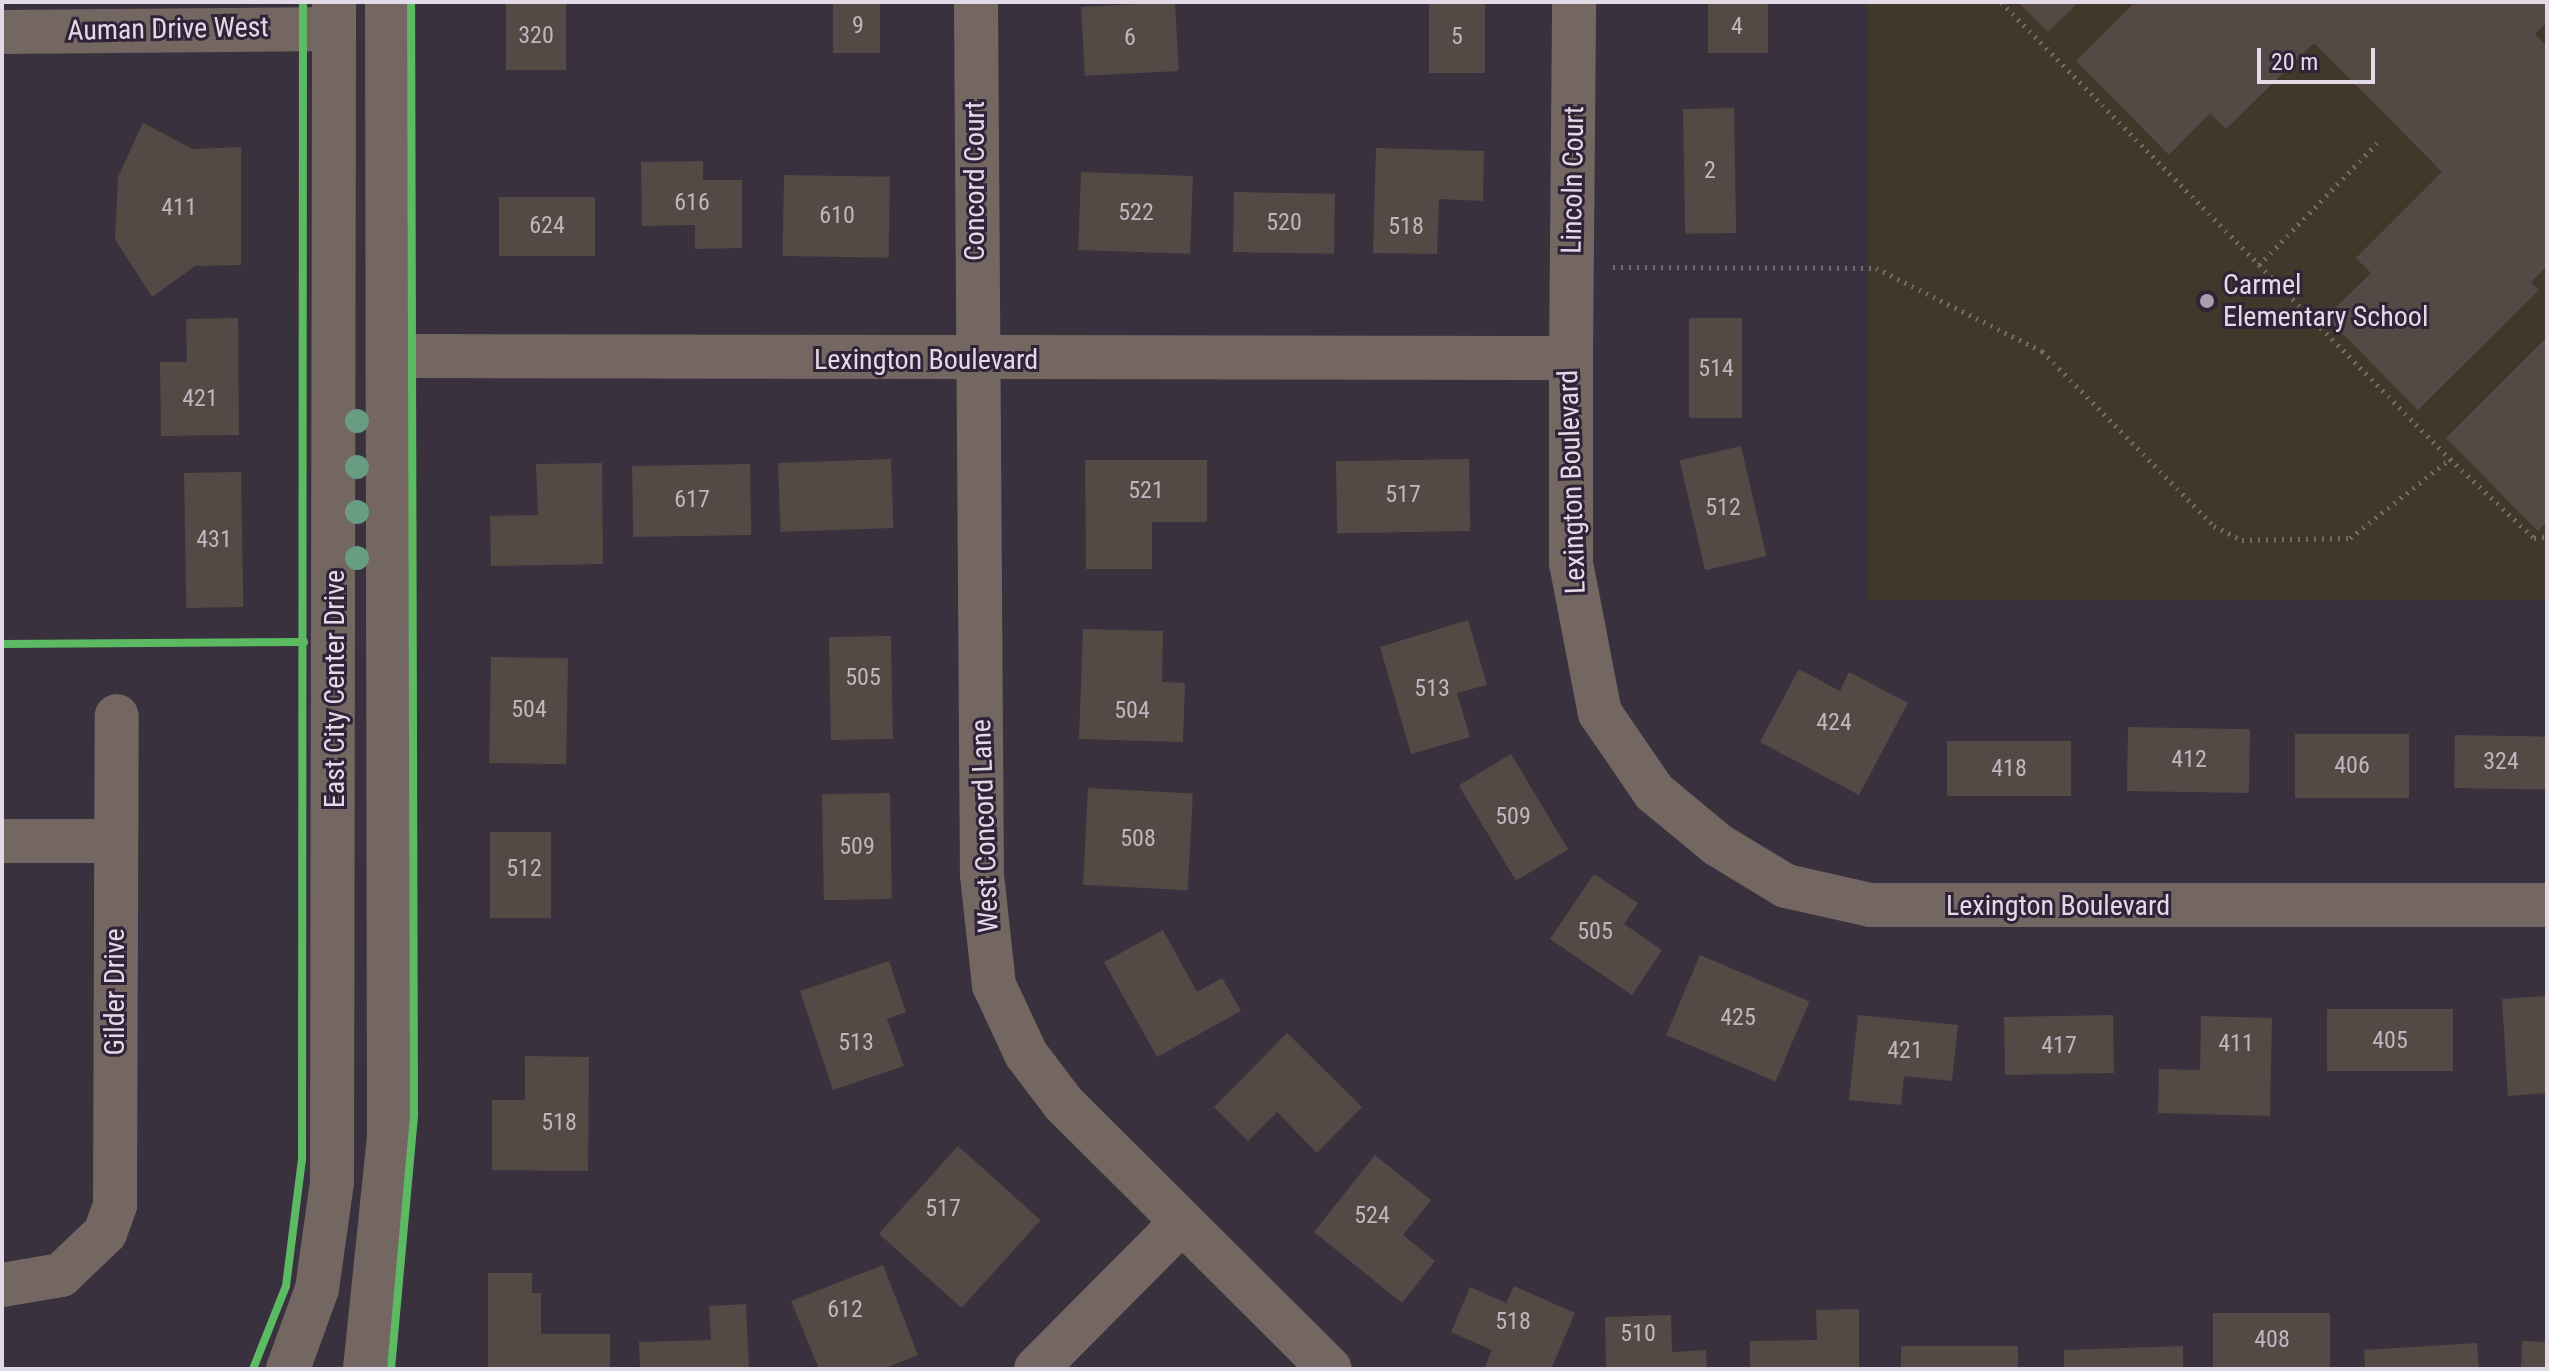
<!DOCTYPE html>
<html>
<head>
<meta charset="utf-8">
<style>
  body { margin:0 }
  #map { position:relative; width:2549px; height:1371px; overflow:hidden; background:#39313d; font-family:"Roboto Condensed",sans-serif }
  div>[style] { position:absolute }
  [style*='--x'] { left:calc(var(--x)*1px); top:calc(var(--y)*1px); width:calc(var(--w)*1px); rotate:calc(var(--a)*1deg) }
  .education>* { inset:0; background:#42372b; transform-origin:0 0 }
  .building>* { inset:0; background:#554945; transform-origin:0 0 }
  .path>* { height:5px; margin-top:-2.5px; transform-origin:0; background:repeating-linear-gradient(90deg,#746a6b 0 2px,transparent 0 8px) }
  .minor>* { height:44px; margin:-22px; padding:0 22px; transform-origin:22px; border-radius:22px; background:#746762 }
  .cycleway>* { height:8px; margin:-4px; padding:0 4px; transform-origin:4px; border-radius:4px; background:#5cba63 }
  .trees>* { width:24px; height:24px; margin:-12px; border-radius:50%; background:#689c83 }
  .dots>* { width:22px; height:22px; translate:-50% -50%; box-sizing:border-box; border:4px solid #302237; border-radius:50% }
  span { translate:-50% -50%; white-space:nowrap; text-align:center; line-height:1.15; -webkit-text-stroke:6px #302237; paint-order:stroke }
  .number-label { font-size:24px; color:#c0b6bf }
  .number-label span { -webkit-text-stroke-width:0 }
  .street-label { font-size:28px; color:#e3dae8 }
  .poi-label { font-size:28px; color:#e3dae8 }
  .left { translate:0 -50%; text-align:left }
  .frame { position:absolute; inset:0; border:4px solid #e3dae8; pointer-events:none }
  .scale { position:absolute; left:2257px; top:48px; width:118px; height:36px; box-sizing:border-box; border:4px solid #e3dae8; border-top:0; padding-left:10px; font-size:24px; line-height:28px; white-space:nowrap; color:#e3dae8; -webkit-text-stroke:6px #302237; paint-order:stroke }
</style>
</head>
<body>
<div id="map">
  <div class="education">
    <div style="left:1867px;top:2px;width:680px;height:598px"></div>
  </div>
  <div class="building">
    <div style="left:506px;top:2px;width:60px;height:68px"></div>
    <div style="left:833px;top:2px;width:47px;height:51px"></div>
    <div style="left:1175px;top:2px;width:69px;height:94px;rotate:87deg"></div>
    <div style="left:1429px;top:2px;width:56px;height:71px"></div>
    <div style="left:1708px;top:2px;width:60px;height:51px"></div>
    <div style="clip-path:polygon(2018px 2px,2079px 2px,2048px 32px)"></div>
    <div style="clip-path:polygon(2135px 2px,2547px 2px,2547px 22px,2535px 34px,2547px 47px,2547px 266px,2531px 282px,2539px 290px,2418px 410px,2326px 317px,2371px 273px,2356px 258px,2442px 172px,2314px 43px,2226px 129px,2210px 113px,2169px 155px,2076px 61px)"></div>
    <div style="left:1734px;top:108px;width:125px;height:51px;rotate:89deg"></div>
    <div style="clip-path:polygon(143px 123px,193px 149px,241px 147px,241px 265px,195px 266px,152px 297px,115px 239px,118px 177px)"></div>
    <div style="clip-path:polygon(1376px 148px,1484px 151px,1483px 201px,1439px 199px,1437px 254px,1373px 253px)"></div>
    <div style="clip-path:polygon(703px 161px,703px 180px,742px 180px,742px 248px,695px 249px,695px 225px,642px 226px,641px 162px)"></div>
    <div style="left:1081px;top:172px;width:112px;height:78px;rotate:2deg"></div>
    <div style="left:784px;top:175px;width:106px;height:81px;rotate:1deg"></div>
    <div style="left:1234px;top:192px;width:101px;height:60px;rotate:1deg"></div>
    <div style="left:499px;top:197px;width:96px;height:59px"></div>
    <div style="clip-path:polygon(238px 318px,239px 435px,161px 436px,160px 362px,187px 362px,186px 319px)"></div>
    <div style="left:1742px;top:318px;width:100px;height:53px;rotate:90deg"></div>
    <div style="clip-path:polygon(2547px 337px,2547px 522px,2538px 531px,2446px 438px)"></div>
    <div style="left:1741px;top:446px;width:113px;height:63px;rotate:77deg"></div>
    <div style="left:891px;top:459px;width:69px;height:113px;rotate:88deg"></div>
    <div style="left:1469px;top:459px;width:72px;height:133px;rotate:89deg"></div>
    <div style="clip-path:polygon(1085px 460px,1207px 460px,1207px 522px,1152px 522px,1152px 569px,1086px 569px)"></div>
    <div style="clip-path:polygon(602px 463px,603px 564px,491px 566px,490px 516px,538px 515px,536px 464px)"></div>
    <div style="left:750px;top:464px;width:71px;height:118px;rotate:89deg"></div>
    <div style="left:241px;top:472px;width:135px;height:57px;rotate:89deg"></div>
    <div style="clip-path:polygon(1468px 620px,1487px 685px,1457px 693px,1470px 737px,1411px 754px,1380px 647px)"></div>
    <div style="clip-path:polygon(1083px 629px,1163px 631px,1162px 682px,1185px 683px,1183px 742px,1079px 739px)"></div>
    <div style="left:891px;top:636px;width:103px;height:62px;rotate:89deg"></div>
    <div style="left:491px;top:657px;width:77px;height:106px;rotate:1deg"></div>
    <div style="clip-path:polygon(1799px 669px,1840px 691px,1849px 672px,1908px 703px,1859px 795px,1760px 742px)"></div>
    <div style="left:2128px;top:727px;width:122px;height:64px;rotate:1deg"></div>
    <div style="left:2295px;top:734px;width:114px;height:64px"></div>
    <div style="left:2455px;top:735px;width:92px;height:53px;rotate:1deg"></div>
    <div style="left:1947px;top:741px;width:124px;height:55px"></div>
    <div style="left:1511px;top:754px;width:111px;height:61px;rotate:59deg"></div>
    <div style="left:1088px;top:788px;width:105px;height:97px;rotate:3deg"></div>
    <div style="left:890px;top:793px;width:106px;height:68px;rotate:89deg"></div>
    <div style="left:551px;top:832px;width:86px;height:61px;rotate:90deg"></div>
    <div style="clip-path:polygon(1594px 874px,1638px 903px,1624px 924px,1662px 950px,1632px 995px,1550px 939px)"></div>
    <div style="clip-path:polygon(1163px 930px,1197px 992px,1222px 978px,1241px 1011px,1157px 1057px,1104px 962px)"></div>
    <div style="left:1700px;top:955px;width:119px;height:87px;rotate:23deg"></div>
    <div style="clip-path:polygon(889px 961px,906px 1012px,887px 1019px,904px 1066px,833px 1090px,800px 991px)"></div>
    <div style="clip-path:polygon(2547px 996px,2547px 1093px,2508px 1096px,2502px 999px)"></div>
    <div style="left:2327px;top:1009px;width:126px;height:62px"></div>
    <div style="clip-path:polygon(1858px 1015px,1958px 1025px,1952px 1081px,1904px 1076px,1901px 1105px,1849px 1100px)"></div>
    <div style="left:2113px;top:1015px;width:58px;height:109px;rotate:89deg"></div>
    <div style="clip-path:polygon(2201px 1016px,2272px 1018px,2270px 1116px,2158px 1113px,2159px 1069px,2200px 1070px)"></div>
    <div style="clip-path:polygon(1287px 1033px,1362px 1107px,1317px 1153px,1277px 1112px,1248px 1141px,1214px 1107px)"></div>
    <div style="clip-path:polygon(525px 1056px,589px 1057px,588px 1171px,492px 1170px,492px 1100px,525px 1100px)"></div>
    <div style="left:958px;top:1146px;width:111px;height:118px;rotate:42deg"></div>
    <div style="clip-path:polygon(1375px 1155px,1431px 1200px,1403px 1235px,1435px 1261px,1402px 1303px,1314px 1232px)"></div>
    <div style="clip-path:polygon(883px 1265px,918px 1355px,883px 1369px,819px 1369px,791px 1301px)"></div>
    <div style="clip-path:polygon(488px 1273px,532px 1273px,532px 1293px,541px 1293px,541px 1334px,610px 1334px,610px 1369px,488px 1369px)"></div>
    <div style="clip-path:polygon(1514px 1286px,1575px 1313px,1551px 1369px,1484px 1369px,1492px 1350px,1451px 1332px,1470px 1287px,1506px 1303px)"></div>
    <div style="clip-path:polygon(746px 1304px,749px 1369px,640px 1369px,639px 1342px,711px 1340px,709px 1306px)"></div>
    <div style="clip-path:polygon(1859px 1309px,1859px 1369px,1750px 1369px,1750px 1341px,1817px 1340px,1816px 1310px)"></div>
    <div style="left:2213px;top:1313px;width:117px;height:55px"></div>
    <div style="clip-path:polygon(1671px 1315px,1672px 1352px,1706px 1350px,1707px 1369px,1606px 1369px,1605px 1317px)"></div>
    <div style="left:2522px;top:1341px;width:25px;height:28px;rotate:2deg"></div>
    <div style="clip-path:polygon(2477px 1343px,2479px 1369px,2365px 1369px,2364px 1350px)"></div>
    <div style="left:2018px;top:1346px;width:23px;height:117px;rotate:90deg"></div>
    <div style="clip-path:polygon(2183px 1346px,2183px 1369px,2064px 1369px,2064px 1350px)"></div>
  </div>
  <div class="path">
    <div style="--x:2001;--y:2;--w:641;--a:45.51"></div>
    <div style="--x:2259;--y:265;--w:174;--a:-45.9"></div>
    <div style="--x:1613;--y:267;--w:263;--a:0.2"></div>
    <div style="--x:1876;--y:268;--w:186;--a:26.6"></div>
    <div style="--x:2042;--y:351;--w:245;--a:45.5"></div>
    <div style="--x:2214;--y:526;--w:31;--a:27"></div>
    <div style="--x:2242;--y:540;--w:108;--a:-1.1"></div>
    <div style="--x:2350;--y:538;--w:127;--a:-38.3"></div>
    <div style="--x:2450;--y:459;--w:115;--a:43.2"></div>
    <div style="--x:2534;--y:538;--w:13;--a:-4"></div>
  </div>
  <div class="minor">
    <div style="--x:976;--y:2;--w:873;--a:89.61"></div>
    <div style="--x:982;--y:875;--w:111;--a:83.8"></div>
    <div style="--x:994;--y:985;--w:76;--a:65.1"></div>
    <div style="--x:1026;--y:1054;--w:63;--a:52.8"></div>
    <div style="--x:1064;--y:1104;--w:375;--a:44.9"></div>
    <div style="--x:2;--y:32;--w:332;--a:-0.5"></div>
    <div style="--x:389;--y:356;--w:1182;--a:0.1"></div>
    <div style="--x:1571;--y:358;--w:205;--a:90"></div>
    <div style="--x:1571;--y:563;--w:153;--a:79.1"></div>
    <div style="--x:1600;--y:713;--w:96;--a:55.6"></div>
    <div style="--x:1654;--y:792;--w:83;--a:39.6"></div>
    <div style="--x:1718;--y:845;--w:79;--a:31.1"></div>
    <div style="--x:1786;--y:886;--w:86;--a:12.7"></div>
    <div style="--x:1870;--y:905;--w:677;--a:0"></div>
    <div style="--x:1571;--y:358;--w:356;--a:-89.5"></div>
    <div style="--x:2;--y:841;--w:113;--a:0"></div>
    <div style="--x:2;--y:1285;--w:60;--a:-9.6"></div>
    <div style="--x:61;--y:1275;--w:61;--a:-43.7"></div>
    <div style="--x:105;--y:1233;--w:30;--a:-70"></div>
    <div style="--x:115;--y:1205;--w:489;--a:-89.8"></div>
    <div style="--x:288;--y:1369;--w:85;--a:-70.1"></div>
    <div style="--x:317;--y:1289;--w:108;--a:-82"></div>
    <div style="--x:332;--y:1182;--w:1180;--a:-89.9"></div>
    <div style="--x:365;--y:1369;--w:232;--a:-84.1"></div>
    <div style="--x:389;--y:1138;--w:1136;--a:-90.1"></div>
    <div style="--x:1036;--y:1369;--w:204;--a:-45.2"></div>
  </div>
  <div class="cycleway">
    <div style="--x:2;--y:644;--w:302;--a:-0.4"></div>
    <div style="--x:253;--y:1369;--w:89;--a:-68.3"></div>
    <div style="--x:286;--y:1286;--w:127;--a:-82.8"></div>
    <div style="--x:302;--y:1160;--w:1158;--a:-89.95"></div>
    <div style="--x:391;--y:1369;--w:255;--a:-84.8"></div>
    <div style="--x:414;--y:1115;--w:1113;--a:-90.15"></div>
  </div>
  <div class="trees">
    <div style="left:357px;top:421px"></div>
    <div style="left:357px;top:467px"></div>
    <div style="left:357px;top:512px"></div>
    <div style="left:357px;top:558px"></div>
  </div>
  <div class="dots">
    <div style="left:2207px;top:301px;background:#a89fac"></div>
  </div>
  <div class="number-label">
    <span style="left:858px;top:26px">9</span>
    <span style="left:1737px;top:27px">4</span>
    <span style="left:536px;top:36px">320</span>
    <span style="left:1457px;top:37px">5</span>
    <span style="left:1130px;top:38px">6</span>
    <span style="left:1710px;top:171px">2</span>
    <span style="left:692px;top:203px">616</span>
    <span style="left:179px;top:208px">411</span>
    <span style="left:1136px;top:213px">522</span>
    <span style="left:837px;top:216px">610</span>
    <span style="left:1284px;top:223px">520</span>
    <span style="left:547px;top:226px">624</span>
    <span style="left:1406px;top:227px">518</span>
    <span style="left:1716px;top:369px">514</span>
    <span style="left:200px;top:399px">421</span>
    <span style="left:1146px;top:491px">521</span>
    <span style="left:1403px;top:495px">517</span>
    <span style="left:692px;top:500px">617</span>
    <span style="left:1723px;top:508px">512</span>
    <span style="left:214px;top:540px">431</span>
    <span style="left:863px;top:678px">505</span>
    <span style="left:1432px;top:689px">513</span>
    <span style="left:529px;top:710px">504</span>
    <span style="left:1132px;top:711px">504</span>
    <span style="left:1834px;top:723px">424</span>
    <span style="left:2189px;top:760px">412</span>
    <span style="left:2501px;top:762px">324</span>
    <span style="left:2352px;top:766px">406</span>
    <span style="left:2009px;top:769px">418</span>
    <span style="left:1513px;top:817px">509</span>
    <span style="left:1138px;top:839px">508</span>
    <span style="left:857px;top:847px">509</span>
    <span style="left:524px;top:869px">512</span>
    <span style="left:1595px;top:932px">505</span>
    <span style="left:1738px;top:1018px">425</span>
    <span style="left:2390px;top:1041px">405</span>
    <span style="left:856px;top:1043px">513</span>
    <span style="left:2236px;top:1044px">411</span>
    <span style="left:2059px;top:1046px">417</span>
    <span style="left:1905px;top:1051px">421</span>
    <span style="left:559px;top:1123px">518</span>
    <span style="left:943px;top:1209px">517</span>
    <span style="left:1372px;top:1216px">524</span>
    <span style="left:845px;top:1310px">612</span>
    <span style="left:1513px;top:1322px">518</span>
    <span style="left:1638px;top:1334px">510</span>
    <span style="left:2272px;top:1340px">408</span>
  </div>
  <div class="street-label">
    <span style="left:168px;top:29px;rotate:-1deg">Auman Drive West</span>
    <span style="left:1573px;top:180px;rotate:-89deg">Lincoln Court</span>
    <span style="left:975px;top:181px;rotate:-90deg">Concord Court</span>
    <span style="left:926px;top:360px">Lexington Boulevard</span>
    <span style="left:1572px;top:482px;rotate:-92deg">Lexington Boulevard</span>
    <span style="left:335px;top:689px;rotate:-90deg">East City Center Drive</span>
    <span style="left:985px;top:826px;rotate:-92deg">West Concord Lane</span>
    <span style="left:2058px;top:906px">Lexington Boulevard</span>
    <span style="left:115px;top:992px;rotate:-90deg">Gilder Drive</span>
  </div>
  <div class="poi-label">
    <span class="left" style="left:2223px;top:301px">Carmel<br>Elementary School</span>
  </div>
  <div class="frame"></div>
  <div class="scale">20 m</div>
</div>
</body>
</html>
